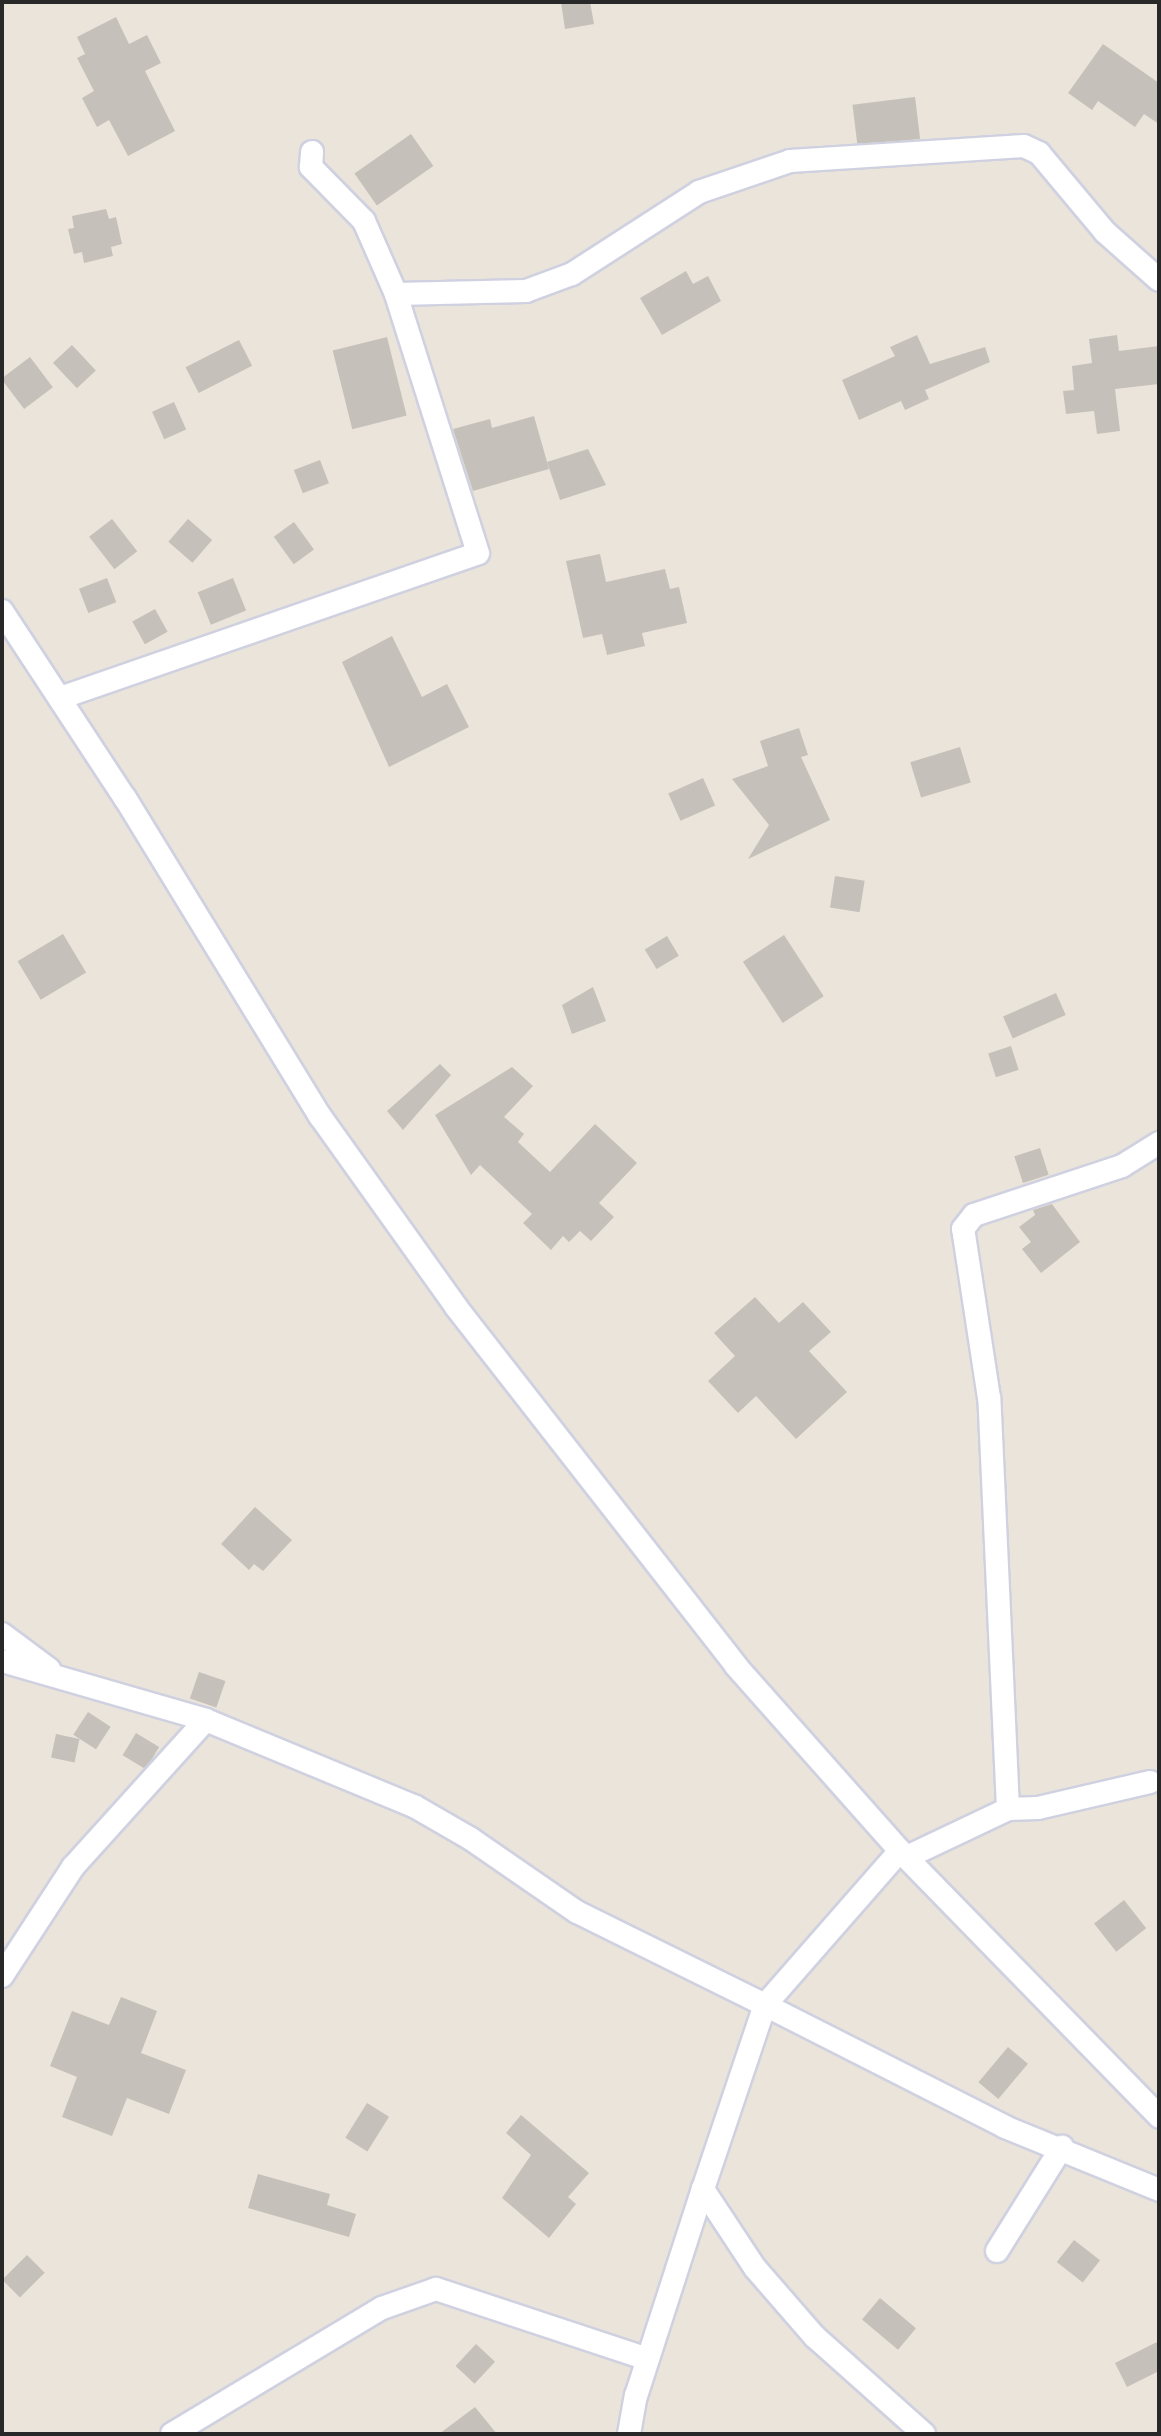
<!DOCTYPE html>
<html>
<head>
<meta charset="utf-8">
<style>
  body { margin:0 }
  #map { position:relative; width:1161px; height:2436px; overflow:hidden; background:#eae4da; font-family:Barlow,sans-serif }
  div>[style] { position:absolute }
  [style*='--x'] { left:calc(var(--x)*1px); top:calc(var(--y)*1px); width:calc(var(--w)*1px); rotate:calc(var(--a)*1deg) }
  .building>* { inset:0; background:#c5c1ba; transform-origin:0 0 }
  .roads { filter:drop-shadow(2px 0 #cfd1e0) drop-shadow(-2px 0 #cfd1e0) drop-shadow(0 2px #cfd1e0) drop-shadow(0 -2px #cfd1e0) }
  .street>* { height:22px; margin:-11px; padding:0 11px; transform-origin:11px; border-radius:11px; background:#fff }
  span { translate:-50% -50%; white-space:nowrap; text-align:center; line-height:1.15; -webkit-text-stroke:6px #fff; paint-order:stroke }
  .frame { position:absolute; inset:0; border:4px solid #282828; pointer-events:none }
</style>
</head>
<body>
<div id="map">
  <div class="building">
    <div style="clip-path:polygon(561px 2px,590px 2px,594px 24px,565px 29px)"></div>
    <div style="clip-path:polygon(116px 17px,129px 44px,147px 35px,161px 63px,145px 71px,175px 131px,128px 156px,109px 120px,97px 127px,82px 98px,94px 91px,77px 58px,85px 54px,77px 37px)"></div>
    <div style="clip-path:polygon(1103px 44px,1159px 83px,1159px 124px,1144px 114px,1135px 127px,1098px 101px,1092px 110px,1068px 93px)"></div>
    <div style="left:915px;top:97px;width:42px;height:63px;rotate:83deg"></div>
    <div style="left:411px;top:134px;width:39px;height:69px;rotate:55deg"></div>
    <div style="clip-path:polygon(106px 209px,109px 219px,116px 217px,122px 244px,111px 247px,113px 256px,84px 263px,82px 252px,74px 254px,68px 229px,74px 228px,72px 216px)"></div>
    <div style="clip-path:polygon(686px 271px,693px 284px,708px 276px,721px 301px,662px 335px,640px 298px)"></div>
    <div style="clip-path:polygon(917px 335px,930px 364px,985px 347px,990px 362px,925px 390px,929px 399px,905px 410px,901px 401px,859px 420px,842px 380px,895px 356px,890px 347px)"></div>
    <div style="clip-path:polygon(1117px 335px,1119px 351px,1159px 346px,1159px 384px,1115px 389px,1120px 431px,1097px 434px,1094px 411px,1066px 414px,1063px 391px,1074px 390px,1072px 366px,1092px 363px,1089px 339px)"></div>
    <div style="left:387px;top:337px;width:81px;height:56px;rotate:76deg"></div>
    <div style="left:239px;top:340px;width:29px;height:60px;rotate:63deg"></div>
    <div style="left:72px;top:345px;width:35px;height:26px;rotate:47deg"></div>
    <div style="left:30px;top:357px;width:38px;height:36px;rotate:53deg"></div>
    <div style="left:174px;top:402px;width:30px;height:24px;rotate:66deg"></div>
    <div style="clip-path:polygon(534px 416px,549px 469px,473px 491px,453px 429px,490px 419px,492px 428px)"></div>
    <div style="clip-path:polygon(588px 449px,606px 485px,560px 500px,547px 462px)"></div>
    <div style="left:320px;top:460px;width:25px;height:28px;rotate:69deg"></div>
    <div style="left:112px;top:519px;width:41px;height:29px;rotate:52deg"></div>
    <div style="left:188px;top:519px;width:32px;height:30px;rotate:41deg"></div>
    <div style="left:294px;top:522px;width:34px;height:25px;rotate:54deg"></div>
    <div style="clip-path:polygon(600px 554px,606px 582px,665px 569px,670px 589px,679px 587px,687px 623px,642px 633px,645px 646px,607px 655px,602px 634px,583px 638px,566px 561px)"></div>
    <div style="left:107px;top:578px;width:26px;height:30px;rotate:69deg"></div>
    <div style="left:233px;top:578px;width:35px;height:38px;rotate:68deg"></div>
    <div style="left:155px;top:609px;width:26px;height:26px;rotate:61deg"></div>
    <div style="clip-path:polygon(392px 636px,422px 697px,447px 684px,469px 727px,389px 767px,342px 662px)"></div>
    <div style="clip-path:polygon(799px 728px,808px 755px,801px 757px,830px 820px,748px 859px,769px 825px,732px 779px,768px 766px,760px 741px)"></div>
    <div style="left:960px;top:747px;width:37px;height:52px;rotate:73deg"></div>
    <div style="left:703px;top:778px;width:30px;height:38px;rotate:66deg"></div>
    <div style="left:835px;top:876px;width:30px;height:32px;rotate:9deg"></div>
    <div style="left:63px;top:934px;width:45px;height:53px;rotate:59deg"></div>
    <div style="left:784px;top:935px;width:73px;height:49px;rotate:57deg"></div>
    <div style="left:667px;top:936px;width:23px;height:26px;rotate:59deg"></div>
    <div style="clip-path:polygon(593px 987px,606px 1021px,572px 1034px,562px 1005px)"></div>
    <div style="left:1056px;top:993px;width:24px;height:58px;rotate:66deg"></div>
    <div style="left:1011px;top:1046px;width:25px;height:24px;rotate:72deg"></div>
    <div style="clip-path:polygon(440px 1064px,451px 1075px,403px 1130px,387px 1111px)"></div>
    <div style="clip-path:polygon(512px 1067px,533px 1086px,504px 1117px,524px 1134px,518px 1142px,550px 1172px,595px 1124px,637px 1163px,599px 1203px,614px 1217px,591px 1241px,580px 1231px,569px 1242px,563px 1236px,551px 1250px,523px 1223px,532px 1214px,480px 1165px,471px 1175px,435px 1115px)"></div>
    <div style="left:1040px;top:1148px;width:28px;height:27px;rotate:72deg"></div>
    <div style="clip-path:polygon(1052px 1204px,1080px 1242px,1041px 1273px,1022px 1249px,1031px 1242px,1019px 1227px,1035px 1215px,1033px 1210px)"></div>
    <div style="clip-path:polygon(755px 1297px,779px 1323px,803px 1302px,831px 1332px,809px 1351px,847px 1392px,796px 1439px,756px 1396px,738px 1413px,708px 1381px,735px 1356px,714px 1333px)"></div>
    <div style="clip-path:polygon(255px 1507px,292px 1540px,263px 1571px,254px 1564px,249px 1570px,221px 1544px)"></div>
    <div style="left:199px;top:1672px;width:28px;height:28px;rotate:19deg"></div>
    <div style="left:88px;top:1712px;width:27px;height:27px;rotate:33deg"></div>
    <div style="left:136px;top:1733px;width:27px;height:26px;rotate:31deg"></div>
    <div style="left:56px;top:1734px;width:24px;height:24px;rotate:12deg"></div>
    <div style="left:1124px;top:1900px;width:36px;height:38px;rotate:52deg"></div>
    <div style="clip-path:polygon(121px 1997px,157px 2011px,141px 2053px,186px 2070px,169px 2114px,127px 2098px,112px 2136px,62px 2117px,77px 2077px,50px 2066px,72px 2011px,109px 2025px)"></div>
    <div style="left:1008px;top:2047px;width:26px;height:46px;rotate:40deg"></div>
    <div style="left:367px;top:2103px;width:26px;height:41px;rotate:32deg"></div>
    <div style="clip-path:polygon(521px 2115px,589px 2173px,568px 2197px,576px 2204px,549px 2238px,502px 2198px,531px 2155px,506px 2133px)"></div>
    <div style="clip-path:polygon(258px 2174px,330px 2194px,327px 2205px,356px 2214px,349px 2237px,248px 2208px)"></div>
    <div style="left:1074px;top:2240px;width:33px;height:28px;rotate:38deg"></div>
    <div style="left:27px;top:2255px;width:25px;height:35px;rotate:45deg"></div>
    <div style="left:880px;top:2298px;width:47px;height:28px;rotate:40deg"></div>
    <div style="clip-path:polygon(1159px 2341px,1159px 2371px,1127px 2387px,1115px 2363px)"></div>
    <div style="left:476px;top:2344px;width:26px;height:30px;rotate:43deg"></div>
    <div style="clip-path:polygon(475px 2407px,497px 2434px,439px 2434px)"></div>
  </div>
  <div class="roads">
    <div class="street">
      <div style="--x:396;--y:294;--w:130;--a:-1.3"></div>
      <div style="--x:526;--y:291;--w:49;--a:-20.3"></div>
      <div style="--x:572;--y:274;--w:151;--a:-32.8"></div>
      <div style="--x:699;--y:192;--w:96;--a:-18.8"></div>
      <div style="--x:790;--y:161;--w:234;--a:-3.7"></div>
      <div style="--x:1024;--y:146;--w:17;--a:25"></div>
      <div style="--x:1039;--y:153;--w:103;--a:50.1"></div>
      <div style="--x:1105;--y:232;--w:72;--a:41.6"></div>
      <div style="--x:2;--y:611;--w:224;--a:56.7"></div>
      <div style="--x:125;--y:798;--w:373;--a:58.5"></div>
      <div style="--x:320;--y:1116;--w:234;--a:54.5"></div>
      <div style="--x:456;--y:1307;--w:455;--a:52"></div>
      <div style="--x:736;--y:1666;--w:247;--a:48.4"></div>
      <div style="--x:900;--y:1851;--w:371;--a:45.7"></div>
      <div style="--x:60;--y:698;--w:442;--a:-19.1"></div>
      <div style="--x:478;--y:553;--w:272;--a:-107.6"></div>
      <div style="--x:396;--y:294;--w:80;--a:-113.7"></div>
      <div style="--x:364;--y:221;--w:76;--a:-134.5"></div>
      <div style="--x:311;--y:167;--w:15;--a:-86"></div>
      <div style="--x:2;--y:1634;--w:59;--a:36.7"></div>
      <div style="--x:2;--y:1661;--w:212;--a:16.1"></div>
      <div style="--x:206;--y:1720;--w:225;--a:22.5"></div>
      <div style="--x:414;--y:1806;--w:66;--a:30.1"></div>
      <div style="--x:471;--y:1839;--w:129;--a:34.6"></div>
      <div style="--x:577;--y:1912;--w:210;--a:26.3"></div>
      <div style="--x:765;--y:2005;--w:205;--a:-48.8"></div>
      <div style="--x:1008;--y:1809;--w:30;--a:-2"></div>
      <div style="--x:1038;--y:1808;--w:115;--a:-13.1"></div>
      <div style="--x:907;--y:1857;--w:112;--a:-25.4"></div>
      <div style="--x:1008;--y:1809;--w:411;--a:-92.6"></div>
      <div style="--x:989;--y:1398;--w:171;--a:-98.7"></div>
      <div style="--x:963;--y:1229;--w:18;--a:-52"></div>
      <div style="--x:974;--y:1215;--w:156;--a:-18.3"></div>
      <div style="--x:1122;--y:1166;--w:44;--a:-31.9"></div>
      <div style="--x:2;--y:1976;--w:130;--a:-56.9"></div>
      <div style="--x:73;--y:1867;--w:198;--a:-47.9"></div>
      <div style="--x:997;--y:2251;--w:123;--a:-58"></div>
      <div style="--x:172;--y:2434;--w:245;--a:-31"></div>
      <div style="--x:382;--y:2308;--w:57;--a:-19.4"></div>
      <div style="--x:436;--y:2289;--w:223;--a:18.3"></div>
      <div style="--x:629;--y:2434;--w:39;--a:-80"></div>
      <div style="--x:636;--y:2396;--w:218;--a:-72.1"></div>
      <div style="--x:924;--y:2434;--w:146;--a:-138.3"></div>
      <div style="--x:815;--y:2337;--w:91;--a:-131"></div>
      <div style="--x:755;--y:2268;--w:95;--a:-123.4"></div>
      <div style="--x:703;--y:2189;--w:194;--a:-71.4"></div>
      <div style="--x:765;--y:2005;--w:269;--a:26.9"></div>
      <div style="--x:1005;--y:2127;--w:166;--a:22.2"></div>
    </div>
  </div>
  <div class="frame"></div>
</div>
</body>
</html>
